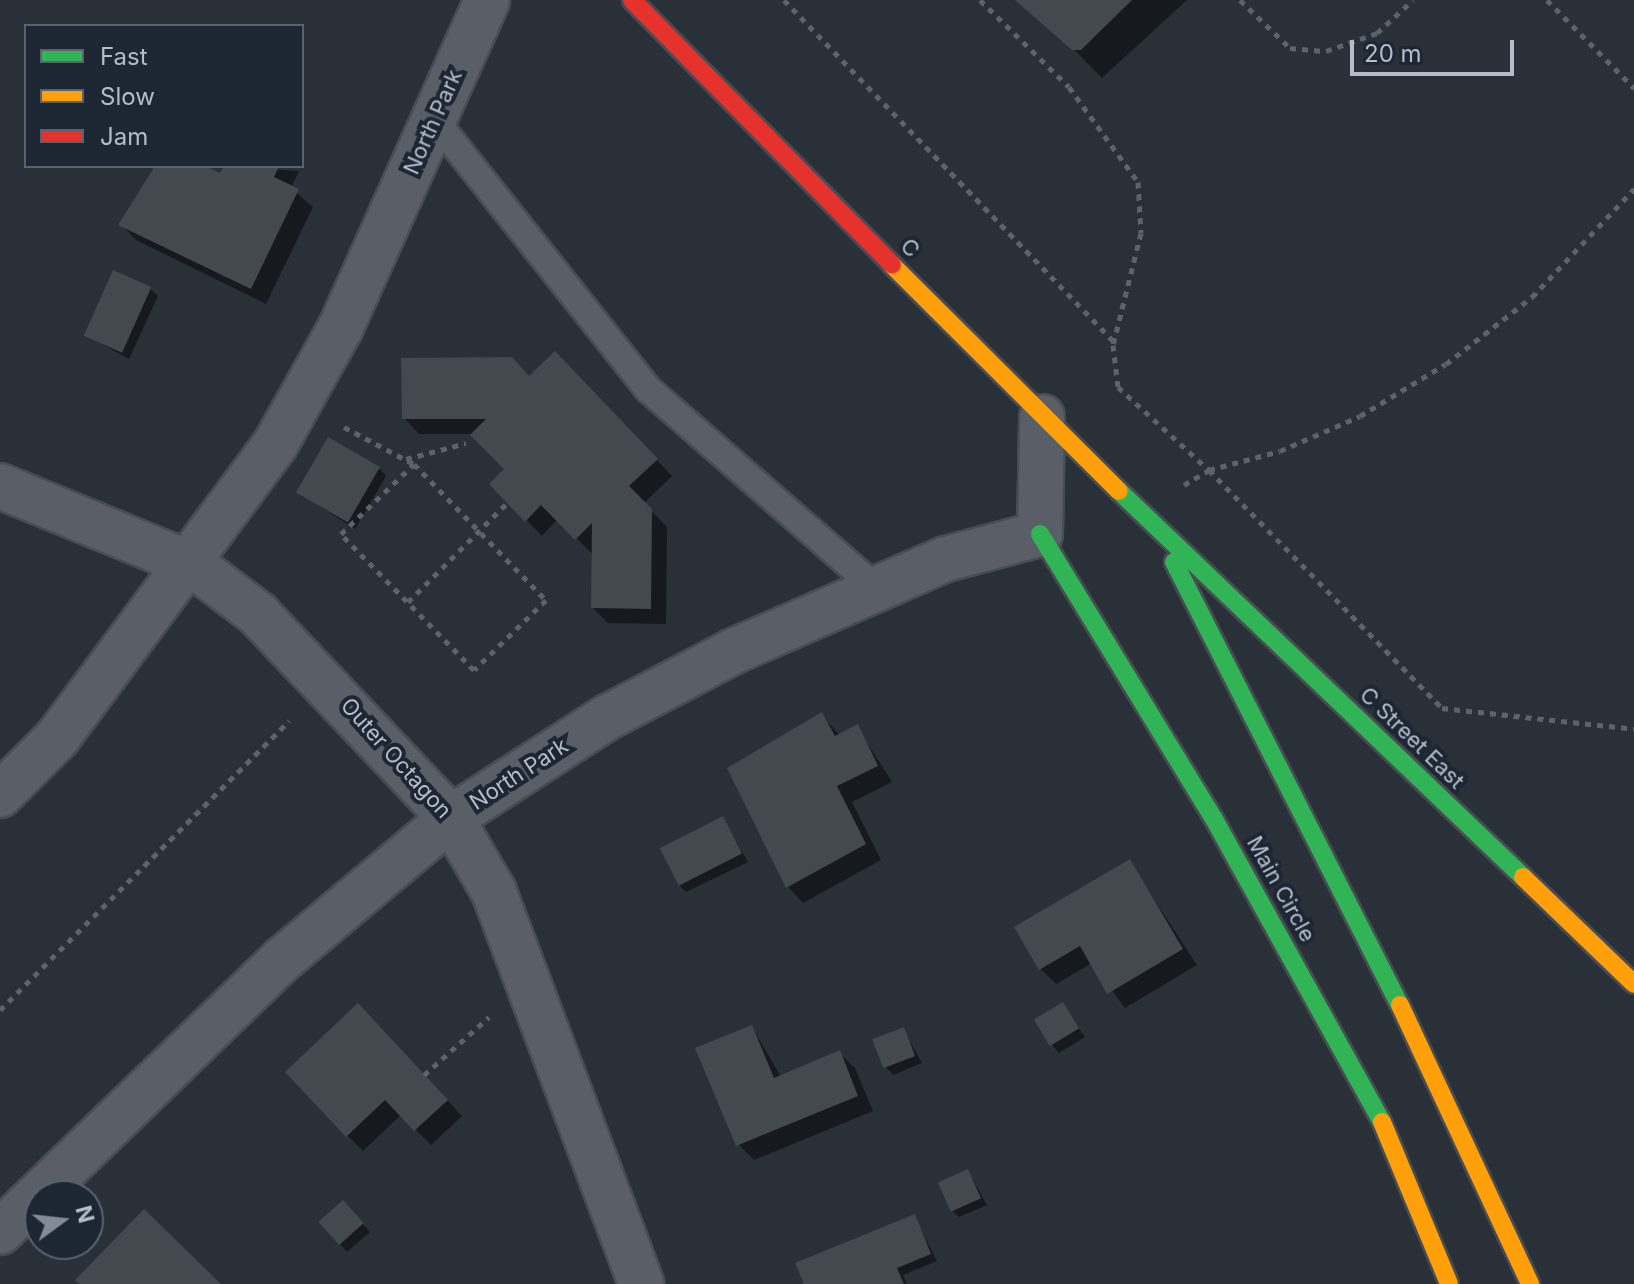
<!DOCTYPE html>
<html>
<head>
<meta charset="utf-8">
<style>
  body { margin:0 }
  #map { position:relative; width:1634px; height:1284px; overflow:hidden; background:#2a3038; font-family:Inter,sans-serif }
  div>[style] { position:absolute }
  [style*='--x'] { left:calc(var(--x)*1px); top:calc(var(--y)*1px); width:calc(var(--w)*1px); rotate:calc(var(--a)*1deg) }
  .shadow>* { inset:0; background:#0007 }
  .building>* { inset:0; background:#444950; transform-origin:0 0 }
  .path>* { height:5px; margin-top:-2.5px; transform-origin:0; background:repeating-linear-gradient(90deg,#5d636a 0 6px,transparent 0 12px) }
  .roads { filter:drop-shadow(2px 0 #484c53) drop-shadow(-2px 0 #484c53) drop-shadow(0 2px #484c53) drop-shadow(0 -2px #484c53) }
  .lane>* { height:26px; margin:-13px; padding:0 13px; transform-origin:13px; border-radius:13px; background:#5a5e66 }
  .street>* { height:44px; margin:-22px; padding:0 22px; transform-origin:22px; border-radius:22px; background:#5a5e66 }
  .fast>* { height:18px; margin:-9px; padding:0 9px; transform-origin:9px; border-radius:9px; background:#30b455 }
  .slow>* { height:18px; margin:-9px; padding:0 9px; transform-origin:9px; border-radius:9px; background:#ff9f0a }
  .jam>* { height:18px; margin:-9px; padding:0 9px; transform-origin:9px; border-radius:9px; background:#e5322d }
  span { translate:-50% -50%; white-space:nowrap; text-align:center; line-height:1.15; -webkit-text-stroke:8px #1d2633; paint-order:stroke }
  .street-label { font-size:22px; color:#b4bcc9 }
  .legend { position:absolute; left:24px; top:24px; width:280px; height:144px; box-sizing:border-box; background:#1d2633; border:2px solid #59626f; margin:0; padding:10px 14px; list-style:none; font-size:24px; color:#b4bcc9 }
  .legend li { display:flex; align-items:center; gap:16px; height:40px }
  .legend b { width:40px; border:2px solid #59626f }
  .north { position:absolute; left:24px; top:1180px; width:80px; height:80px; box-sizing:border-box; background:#1d2633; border:2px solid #59626f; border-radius:50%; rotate:75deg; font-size:22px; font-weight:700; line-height:32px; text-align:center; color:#b4bcc9 }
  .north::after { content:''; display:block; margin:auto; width:28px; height:36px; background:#848b96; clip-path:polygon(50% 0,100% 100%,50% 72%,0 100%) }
  .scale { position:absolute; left:1350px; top:40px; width:164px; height:36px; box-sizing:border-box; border:4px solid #b4bcc9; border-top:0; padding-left:10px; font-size:24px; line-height:28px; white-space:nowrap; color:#b4bcc9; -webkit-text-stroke:6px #1d2633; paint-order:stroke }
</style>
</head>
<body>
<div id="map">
  <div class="shadow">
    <div style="clip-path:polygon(1025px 0,1187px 0,1102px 78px)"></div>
    <div style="clip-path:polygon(156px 166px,201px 166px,221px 176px,226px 166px,299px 171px,291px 188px,313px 207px,266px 304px,136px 240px,121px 224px)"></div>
    <div style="clip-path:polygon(150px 289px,158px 296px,129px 359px,86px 335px)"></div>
    <div style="clip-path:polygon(570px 369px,672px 476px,644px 503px,667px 527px,666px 624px,608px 623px,593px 608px,594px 556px,558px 519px,542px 536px,492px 484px,507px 469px,471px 434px,419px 434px,404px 418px)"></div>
    <div style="clip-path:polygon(379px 468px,386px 476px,355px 529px,298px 492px)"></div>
    <div style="clip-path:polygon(822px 715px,840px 736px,857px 727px,892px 782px,852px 802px,881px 860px,803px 903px,788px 887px)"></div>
    <div style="clip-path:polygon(723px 819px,748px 862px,686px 892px,679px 885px)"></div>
    <div style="clip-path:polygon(1129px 861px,1197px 965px,1125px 1008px,1092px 963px,1056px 984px,1041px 969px)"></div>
    <div style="clip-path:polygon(1062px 1005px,1085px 1037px,1059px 1053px,1052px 1045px)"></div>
    <div style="clip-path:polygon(373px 1021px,462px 1116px,431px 1145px,401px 1115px,363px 1151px,347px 1135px)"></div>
    <div style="clip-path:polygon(752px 1027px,781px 1077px,839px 1053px,855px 1068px,873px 1111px,754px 1160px,738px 1144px)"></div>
    <div style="clip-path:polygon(903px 1029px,922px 1063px,893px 1075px,886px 1067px)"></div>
    <div style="clip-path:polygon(968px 1171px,987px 1205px,959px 1217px,951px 1210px)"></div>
    <div style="clip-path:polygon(350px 1210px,370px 1232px,347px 1252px,340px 1244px)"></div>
    <div style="clip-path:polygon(914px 1216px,937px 1261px,903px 1275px,907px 1284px,806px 1284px)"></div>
  </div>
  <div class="building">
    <div style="clip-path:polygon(1015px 0,1132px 0,1081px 50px,1072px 50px)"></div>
    <div style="clip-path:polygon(155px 166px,205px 166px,220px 173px,224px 166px,279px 166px,274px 177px,299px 189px,251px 289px,118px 225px)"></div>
    <div style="left:113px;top:270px;width:42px;height:72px;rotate:24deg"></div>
    <div style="clip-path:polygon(555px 351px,658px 459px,629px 486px,652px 509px,651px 609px,591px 608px,592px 523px,575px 540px,541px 505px,525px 522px,489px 484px,504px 469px,470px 435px,486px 419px,402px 419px,401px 358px,512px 357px,529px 376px)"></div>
    <div style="left:328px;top:437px;width:60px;height:64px;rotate:30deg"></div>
    <div style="clip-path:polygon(822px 712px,835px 736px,858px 724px,878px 766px,837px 786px,866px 844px,786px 888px,727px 768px)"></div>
    <div style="left:723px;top:816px;width:42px;height:71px;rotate:63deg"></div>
    <div style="clip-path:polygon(1130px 859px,1183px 949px,1107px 994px,1080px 946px,1039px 970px,1014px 927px)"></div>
    <div style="left:1063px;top:1002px;width:31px;height:34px;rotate:59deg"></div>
    <div style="clip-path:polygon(358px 1003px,448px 1100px,414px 1131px,385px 1100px,346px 1137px,285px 1072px)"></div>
    <div style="clip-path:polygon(752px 1025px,774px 1078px,840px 1050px,858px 1096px,736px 1146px,695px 1048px)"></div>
    <div style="left:904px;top:1027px;width:31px;height:34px;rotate:69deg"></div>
    <div style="left:968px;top:1169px;width:32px;height:33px;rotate:66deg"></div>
    <div style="left:343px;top:1200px;width:31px;height:33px;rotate:48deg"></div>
    <div style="clip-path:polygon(144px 1209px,221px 1284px,79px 1284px,75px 1280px)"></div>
    <div style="clip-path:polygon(915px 1214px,931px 1254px,897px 1268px,904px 1284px,804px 1284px,795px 1263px)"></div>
  </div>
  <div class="path">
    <div style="--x:784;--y:0;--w:475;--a:46"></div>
    <div style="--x:980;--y:0;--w:124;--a:44.3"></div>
    <div style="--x:1069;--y:87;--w:117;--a:54"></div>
    <div style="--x:1138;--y:182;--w:51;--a:86.6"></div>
    <div style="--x:1141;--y:233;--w:115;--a:104"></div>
    <div style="--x:1113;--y:345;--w:42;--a:83.2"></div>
    <div style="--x:1118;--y:387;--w:123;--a:42.4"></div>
    <div style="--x:1209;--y:470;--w:73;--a:-15"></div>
    <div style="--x:1280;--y:451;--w:87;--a:-23.6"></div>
    <div style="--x:1360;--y:416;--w:100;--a:-31.2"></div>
    <div style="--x:1446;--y:364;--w:109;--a:-37.9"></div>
    <div style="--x:1532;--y:297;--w:149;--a:-46.6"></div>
    <div style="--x:1240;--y:0;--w:69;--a:43.8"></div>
    <div style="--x:1290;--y:48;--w:36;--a:5"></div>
    <div style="--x:1326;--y:51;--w:54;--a:-19.4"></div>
    <div style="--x:1377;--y:33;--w:49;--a:-42.5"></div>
    <div style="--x:1547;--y:0;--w:124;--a:45.3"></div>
    <div style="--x:344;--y:427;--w:79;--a:27.9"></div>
    <div style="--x:406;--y:459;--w:62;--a:-14.9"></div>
    <div style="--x:414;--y:464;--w:190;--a:45.9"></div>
    <div style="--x:546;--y:600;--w:100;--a:135.8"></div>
    <div style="--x:474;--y:670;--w:190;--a:-134.4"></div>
    <div style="--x:341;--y:534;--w:101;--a:-43.8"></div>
    <div style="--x:1184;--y:485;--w:29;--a:-31"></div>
    <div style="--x:1209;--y:470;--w:333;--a:45.6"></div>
    <div style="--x:1442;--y:708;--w:193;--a:6.2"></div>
    <div style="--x:408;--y:602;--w:140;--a:-45"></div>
    <div style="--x:0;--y:1010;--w:409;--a:-45"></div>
    <div style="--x:424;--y:1075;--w:87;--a:-41.7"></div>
  </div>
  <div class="roads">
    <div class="lane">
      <div style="--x:434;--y:119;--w:345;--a:51.6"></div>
      <div style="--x:648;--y:389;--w:304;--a:41.1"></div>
    </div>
    <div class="street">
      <div style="--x:0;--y:486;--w:209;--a:22.3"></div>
      <div style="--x:193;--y:565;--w:81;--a:37"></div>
      <div style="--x:258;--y:614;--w:281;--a:46.6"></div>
      <div style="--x:451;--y:818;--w:86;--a:59.8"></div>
      <div style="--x:494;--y:892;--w:419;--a:69.4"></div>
      <div style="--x:0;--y:795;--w:82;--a:-45"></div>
      <div style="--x:58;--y:737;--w:364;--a:-53.4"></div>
      <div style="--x:275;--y:445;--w:135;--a:-60.8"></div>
      <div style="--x:341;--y:327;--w:358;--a:-65.9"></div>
      <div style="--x:0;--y:1232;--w:393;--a:-44"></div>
      <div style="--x:283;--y:959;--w:219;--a:-40"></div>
      <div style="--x:451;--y:818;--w:187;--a:-32.8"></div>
      <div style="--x:608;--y:717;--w:142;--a:-27.6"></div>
      <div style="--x:734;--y:651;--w:231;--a:-23.5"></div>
      <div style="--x:946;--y:559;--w:97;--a:-14.9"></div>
      <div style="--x:1040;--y:534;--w:117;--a:-89"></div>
    </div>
    <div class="fast">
      <div style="--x:1119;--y:491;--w:559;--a:43.69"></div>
      <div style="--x:1040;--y:534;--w:334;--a:58.6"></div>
      <div style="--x:1214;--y:819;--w:346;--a:61"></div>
      <div style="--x:1174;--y:562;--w:497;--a:63"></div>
    </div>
    <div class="slow">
      <div style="--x:892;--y:265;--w:320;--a:44.9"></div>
      <div style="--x:1523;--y:877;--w:154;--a:43.9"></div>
      <div style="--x:1400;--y:1005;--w:308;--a:65"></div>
      <div style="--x:1382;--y:1122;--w:175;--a:67.5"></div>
    </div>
    <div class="jam">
      <div style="--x:632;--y:0;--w:371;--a:45.5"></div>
    </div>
  </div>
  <div class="street-label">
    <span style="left:433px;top:122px;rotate:-66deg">North Park</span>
    <span style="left:910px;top:248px;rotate:45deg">C</span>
    <span style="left:1412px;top:738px;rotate:44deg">C Street East</span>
    <span style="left:396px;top:758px;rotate:48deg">Outer Octagon</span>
    <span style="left:519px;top:774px;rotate:-33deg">North Park</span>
    <span style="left:1281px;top:889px;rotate:61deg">Main Circle</span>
  </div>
  <ul class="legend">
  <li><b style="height:10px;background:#30b455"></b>Fast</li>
  <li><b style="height:10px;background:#ff9f0a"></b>Slow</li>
  <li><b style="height:10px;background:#e5322d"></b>Jam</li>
  </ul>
  <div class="north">N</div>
  <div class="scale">20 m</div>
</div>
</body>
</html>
